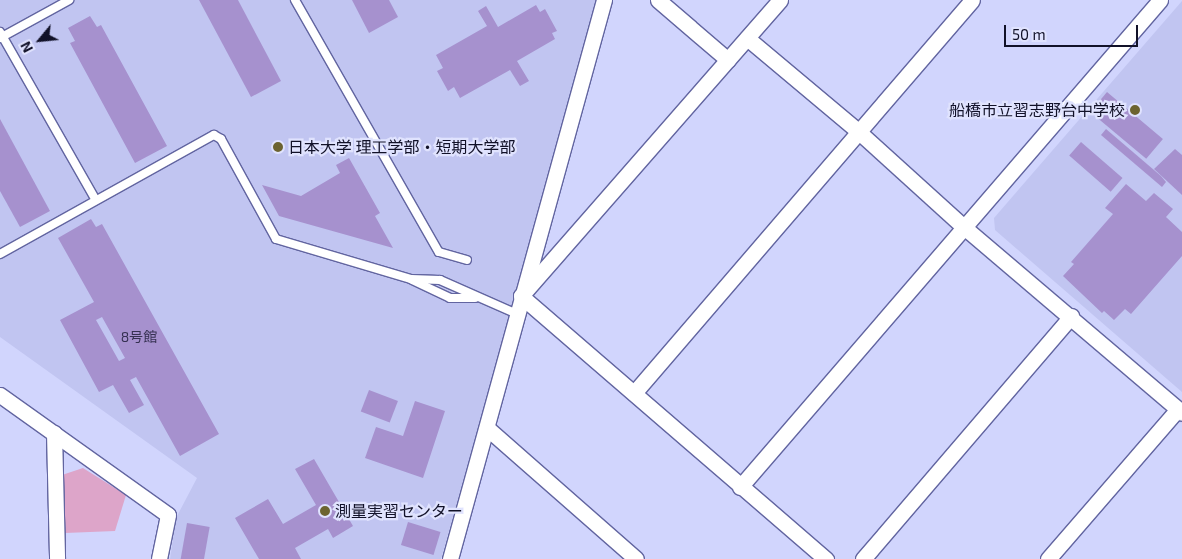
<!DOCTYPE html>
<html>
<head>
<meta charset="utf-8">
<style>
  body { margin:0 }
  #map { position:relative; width:1182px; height:559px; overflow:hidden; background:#d1d5fd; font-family:"Exo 2","Noto Sans JP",sans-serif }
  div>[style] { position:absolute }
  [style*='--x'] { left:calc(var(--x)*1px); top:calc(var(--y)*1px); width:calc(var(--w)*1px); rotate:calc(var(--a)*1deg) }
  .built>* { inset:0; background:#c1c5f1 }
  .green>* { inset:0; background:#dda5c9 }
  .building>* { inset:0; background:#a691ce; transform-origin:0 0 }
  .roads { filter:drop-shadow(1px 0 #6265a0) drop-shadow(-1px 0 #6265a0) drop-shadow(0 1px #6265a0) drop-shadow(0 -1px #6265a0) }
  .service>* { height:8px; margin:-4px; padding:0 4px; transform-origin:4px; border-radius:4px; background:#fff }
  .minor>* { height:15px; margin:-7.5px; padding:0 7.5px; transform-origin:7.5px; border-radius:7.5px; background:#fff }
  .dots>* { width:14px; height:14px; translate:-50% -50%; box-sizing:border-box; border:2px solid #e0e3fe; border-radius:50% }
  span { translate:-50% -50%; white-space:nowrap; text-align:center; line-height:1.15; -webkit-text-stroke:4.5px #e0e3fe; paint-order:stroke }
  .number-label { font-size:14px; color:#363152 }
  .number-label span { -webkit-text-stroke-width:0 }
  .poi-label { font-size:16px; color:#111128 }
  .right { translate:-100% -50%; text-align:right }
  .left { translate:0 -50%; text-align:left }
  .north { position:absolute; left:15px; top:15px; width:50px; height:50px; -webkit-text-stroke:4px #e0e3fe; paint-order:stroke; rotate:242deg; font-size:14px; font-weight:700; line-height:20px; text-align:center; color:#111128 }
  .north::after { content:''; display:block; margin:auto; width:18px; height:22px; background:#111128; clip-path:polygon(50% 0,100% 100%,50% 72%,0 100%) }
  .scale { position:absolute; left:1004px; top:25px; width:134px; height:22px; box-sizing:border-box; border:2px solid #111128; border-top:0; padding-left:6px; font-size:15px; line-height:18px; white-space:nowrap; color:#111128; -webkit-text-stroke:4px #e0e3fe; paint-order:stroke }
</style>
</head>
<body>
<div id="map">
  <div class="built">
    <div style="clip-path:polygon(0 0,599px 0,441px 559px,170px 559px,176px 518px,197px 478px,0 337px)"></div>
    <div style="clip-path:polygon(1182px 1px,1182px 392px,995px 230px,994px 218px)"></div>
  </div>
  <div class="green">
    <div style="clip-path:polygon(83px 468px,126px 495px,115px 531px,65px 533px,62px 475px)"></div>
  </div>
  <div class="building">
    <div style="clip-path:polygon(199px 0,238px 0,281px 81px,251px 97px)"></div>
    <div style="clip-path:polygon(352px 0,389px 0,398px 17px,369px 33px)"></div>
    <div style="clip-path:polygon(536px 5px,540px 12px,545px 9px,557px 31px,552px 33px,555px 39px,517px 61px,529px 81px,520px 86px,510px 70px,460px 98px,454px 87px,448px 91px,437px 71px,443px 68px,436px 55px,487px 26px,478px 11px,486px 6px,498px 27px)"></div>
    <div style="clip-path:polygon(90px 16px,97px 27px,101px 25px,167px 146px,135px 163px,70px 43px,75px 41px,68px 28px)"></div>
    <div style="left:1107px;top:92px;width:73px;height:26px;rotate:40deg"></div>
    <div style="clip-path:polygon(0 119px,50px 211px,20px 227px,0 191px)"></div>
    <div style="clip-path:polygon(1106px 129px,1161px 176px,1166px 182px,1162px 187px,1101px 135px)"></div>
    <div style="left:1081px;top:142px;width:55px;height:18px;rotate:41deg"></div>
    <div style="clip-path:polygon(1175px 149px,1182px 155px,1182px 195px,1154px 169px)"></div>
    <div style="clip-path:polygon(349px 158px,380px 213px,375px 216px,393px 248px,279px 216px,262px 185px,301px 196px,340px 173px,336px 165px)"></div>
    <div style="clip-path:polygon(1126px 184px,1146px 201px,1154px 193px,1173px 209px,1166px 217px,1182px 232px,1182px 256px,1131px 314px,1125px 309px,1114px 320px,1104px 311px,1102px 313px,1063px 276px,1074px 264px,1071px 262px,1113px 214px,1105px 208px)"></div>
    <div style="clip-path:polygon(evenodd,91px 219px,96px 227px,102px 224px,219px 434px,180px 456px,136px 377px,130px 380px,144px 405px,129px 413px,113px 385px,99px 392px,60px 320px,94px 302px,58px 238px,91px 219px,102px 317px,125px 358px,119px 361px,96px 320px,102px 317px)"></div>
    <div style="left:369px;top:390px;width:31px;height:23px;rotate:21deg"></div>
    <div style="clip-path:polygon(415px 401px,445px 411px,423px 478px,365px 458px,376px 427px,403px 436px)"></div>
    <div style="clip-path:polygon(314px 459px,353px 526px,333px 538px,328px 529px,295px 548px,301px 559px,259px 559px,235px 518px,268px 499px,283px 524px,316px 505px,295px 469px)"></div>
    <div style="left:408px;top:522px;width:34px;height:24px;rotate:17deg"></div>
    <div style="left:187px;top:523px;width:23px;height:37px;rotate:10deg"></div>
  </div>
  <div class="roads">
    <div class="service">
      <div style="--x:295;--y:0;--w:290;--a:60.3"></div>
      <div style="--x:439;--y:252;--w:29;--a:16"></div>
      <div style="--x:0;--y:32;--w:193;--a:60.3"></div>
      <div style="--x:0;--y:38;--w:79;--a:-28.8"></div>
      <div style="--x:0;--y:254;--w:245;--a:-29.1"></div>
      <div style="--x:214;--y:135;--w:8;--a:30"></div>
      <div style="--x:221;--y:139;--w:114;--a:61.2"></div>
      <div style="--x:276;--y:239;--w:141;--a:16.5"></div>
      <div style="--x:411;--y:279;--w:29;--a:2"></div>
      <div style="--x:440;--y:280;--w:84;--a:23.8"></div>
      <div style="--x:412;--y:280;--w:42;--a:25.3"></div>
      <div style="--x:450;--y:298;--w:25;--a:0"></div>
    </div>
    <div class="minor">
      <div style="--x:658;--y:0;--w:92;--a:40.6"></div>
      <div style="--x:780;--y:0;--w:393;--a:131.2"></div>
      <div style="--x:521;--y:296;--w:403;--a:40.8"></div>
      <div style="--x:747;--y:38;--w:146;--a:40"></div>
      <div style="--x:859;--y:132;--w:143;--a:42.2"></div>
      <div style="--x:965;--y:228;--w:285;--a:40.4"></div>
      <div style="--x:634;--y:393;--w:518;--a:-49.3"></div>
      <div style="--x:0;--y:395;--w:206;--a:35.5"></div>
      <div style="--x:168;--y:515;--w:45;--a:101.6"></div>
      <div style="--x:487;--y:428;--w:198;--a:41.3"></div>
      <div style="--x:54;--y:433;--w:126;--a:88.6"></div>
      <div style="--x:740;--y:487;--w:643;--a:-49.22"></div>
      <div style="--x:450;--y:559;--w:580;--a:-74.6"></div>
      <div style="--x:863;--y:559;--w:320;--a:-49.4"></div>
      <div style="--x:1048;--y:559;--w:198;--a:-49.1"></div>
    </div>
  </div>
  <div class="dots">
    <div style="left:1135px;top:110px;background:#6c6330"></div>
    <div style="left:278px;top:147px;background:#6c6330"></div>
    <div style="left:325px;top:511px;background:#6c6330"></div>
  </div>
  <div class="number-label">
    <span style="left:139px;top:337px">8号館</span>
  </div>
  <div class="poi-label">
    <span class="right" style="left:1125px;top:110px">船橋市立習志野台中学校</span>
    <span class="left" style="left:288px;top:147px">日本大学 理工学部・短期大学部</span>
    <span class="left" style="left:335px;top:511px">測量実習センター</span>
  </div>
  <div class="north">N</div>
  <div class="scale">50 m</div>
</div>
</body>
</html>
